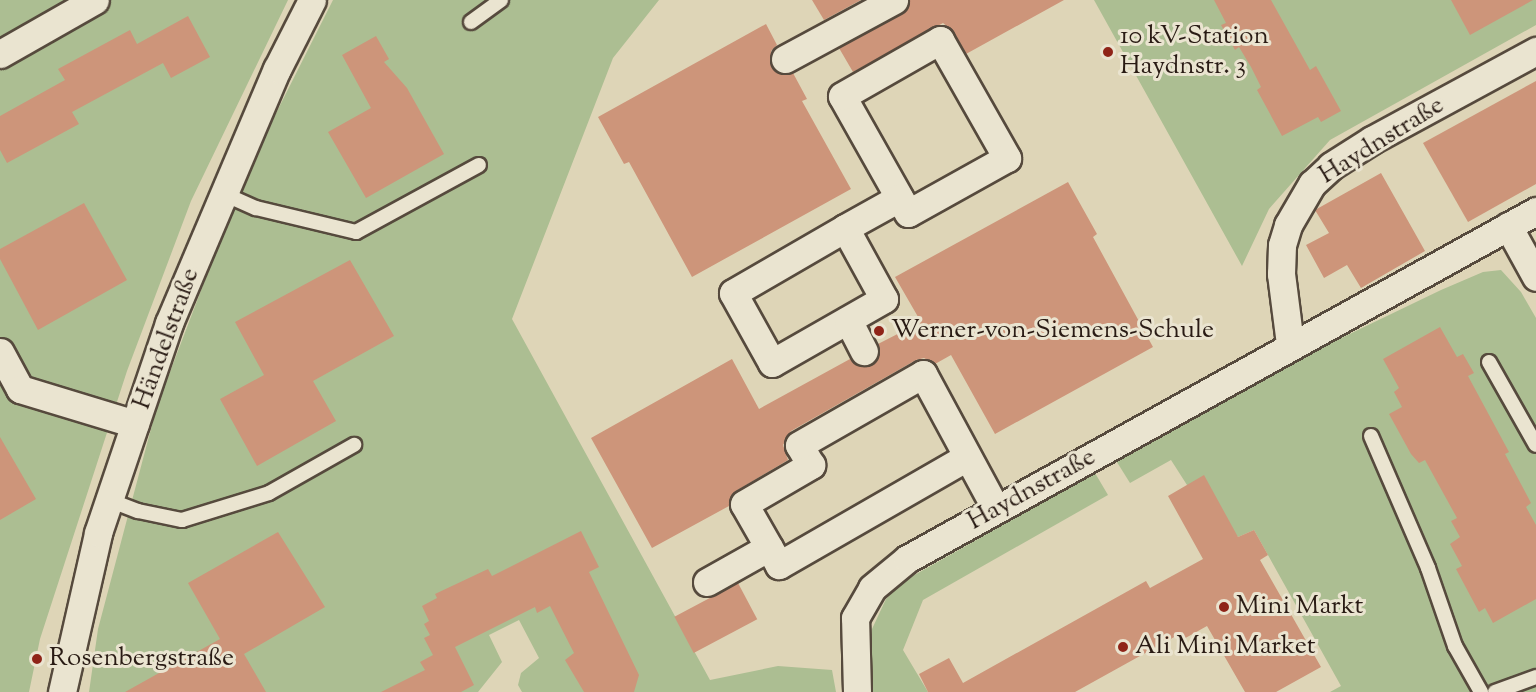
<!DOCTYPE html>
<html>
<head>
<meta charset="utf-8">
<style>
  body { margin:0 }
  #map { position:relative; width:1536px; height:692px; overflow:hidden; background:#ded5b7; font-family:"Sorts Mill Goudy",serif }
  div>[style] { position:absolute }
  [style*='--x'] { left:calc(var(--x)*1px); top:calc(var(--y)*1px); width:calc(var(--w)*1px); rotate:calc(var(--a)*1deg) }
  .green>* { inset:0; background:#acbe92 }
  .building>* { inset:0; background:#cd957a; transform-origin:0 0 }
  .roads { filter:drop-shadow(2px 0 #564a3d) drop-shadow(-2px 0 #564a3d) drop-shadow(0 2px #564a3d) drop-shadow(0 -2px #564a3d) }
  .lane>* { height:14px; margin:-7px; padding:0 7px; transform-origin:7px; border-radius:7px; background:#eae4d0 }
  .street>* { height:27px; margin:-13.5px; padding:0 13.5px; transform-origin:13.5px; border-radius:13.5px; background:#eae4d0 }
  .dots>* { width:16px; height:16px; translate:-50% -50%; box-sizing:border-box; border:3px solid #eae4d0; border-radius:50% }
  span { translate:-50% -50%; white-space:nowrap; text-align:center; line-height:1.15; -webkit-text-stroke:6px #eae4d0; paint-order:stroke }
  .poi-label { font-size:26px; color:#291b14 }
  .left { translate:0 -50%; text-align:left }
  .street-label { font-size:26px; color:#291b14 }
</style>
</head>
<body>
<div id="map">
  <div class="green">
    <div style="clip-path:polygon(0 0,288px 0,191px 201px,127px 371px,40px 639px,29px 692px,0 692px)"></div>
    <div style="clip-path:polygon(333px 0,659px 0,613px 58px,512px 319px,710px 680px,778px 666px,832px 670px,836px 692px,522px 692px,518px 685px,521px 673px,539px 658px,519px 620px,489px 635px,502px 662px,478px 692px,89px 692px,98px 629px,157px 406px,245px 175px)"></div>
    <div style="clip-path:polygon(1094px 0,1536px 0,1536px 25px,1330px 140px,1269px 209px,1242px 266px)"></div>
    <div style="clip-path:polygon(1501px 270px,1521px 292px,1536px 318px,1536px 692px,1330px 692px,1341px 686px,1254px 530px,1238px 537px,1187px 485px,1171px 460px,1130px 483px,1115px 459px,1283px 366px,1441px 290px,1483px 272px)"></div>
    <div style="clip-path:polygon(1095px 473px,1108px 495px,923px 600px,903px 650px,928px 692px,873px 692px,869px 663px,872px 629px,886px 599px,902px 582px)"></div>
  </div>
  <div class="building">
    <div style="clip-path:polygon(812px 0,861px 0,824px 20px)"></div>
    <div style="clip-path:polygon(910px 0,1064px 0,966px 54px,954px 32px,943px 23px,853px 72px,839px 48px,902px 14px)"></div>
    <div style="clip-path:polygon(1214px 0,1271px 0,1310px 70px,1316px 66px,1341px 111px,1321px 122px,1318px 117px,1282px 136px,1257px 90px,1261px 87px,1251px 67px,1239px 47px,1235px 50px,1221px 25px,1226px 23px)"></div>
    <div style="clip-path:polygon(1451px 0,1533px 0,1470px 35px)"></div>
    <div style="clip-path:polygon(188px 16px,210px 57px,171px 78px,163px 63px,72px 112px,79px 124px,7px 163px,0 150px,0 116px,65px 80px,58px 69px,130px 30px,137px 44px)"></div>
    <div style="clip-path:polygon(766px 24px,777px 45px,771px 51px,771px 66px,777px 73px,793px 73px,807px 99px,802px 101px,851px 189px,692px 277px,629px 162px,624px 164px,598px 117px)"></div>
    <div style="clip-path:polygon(376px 36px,389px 59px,384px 62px,407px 88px,444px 154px,366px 198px,328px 132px,371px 108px,342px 55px)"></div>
    <div style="clip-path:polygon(1536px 81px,1536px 184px,1468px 222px,1423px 143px)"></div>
    <div style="clip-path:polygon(1381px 173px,1425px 251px,1361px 288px,1347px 265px,1324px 278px,1306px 245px,1329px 233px,1315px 210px)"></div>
    <div style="clip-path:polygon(1068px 182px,1097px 234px,1093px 237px,1153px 347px,995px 434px,951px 355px,935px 364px,924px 358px,916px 360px,791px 431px,783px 445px,788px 460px,736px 491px,729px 506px,652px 548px,591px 438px,732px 359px,759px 409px,850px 359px,863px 367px,872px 365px,880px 352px,878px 344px,921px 322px,895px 277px)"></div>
    <div style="clip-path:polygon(84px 203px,127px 280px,38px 330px,0 259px,0 249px)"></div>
    <div style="clip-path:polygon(350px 260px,394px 336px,313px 381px,336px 421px,257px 466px,220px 399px,264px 375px,235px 322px)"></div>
    <div style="clip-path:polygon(1440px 327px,1457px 357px,1463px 354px,1474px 373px,1468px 376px,1509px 452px,1505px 454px,1531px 503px,1526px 507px,1536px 525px,1536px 599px,1493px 623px,1485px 608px,1479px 612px,1456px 569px,1462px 566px,1450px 544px,1460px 537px,1451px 521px,1457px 518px,1425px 460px,1419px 463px,1411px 454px,1389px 414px,1402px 407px,1394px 392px,1399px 388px,1383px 359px)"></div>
    <div style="clip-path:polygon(0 437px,36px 499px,0 520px)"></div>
    <div style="clip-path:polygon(1204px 475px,1238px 537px,1254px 530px,1268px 555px,1260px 560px,1321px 667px,1276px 692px,1245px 692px,1207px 626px,1180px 641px,1176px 636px,1075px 692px,928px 692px,919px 674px,949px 658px,963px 683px,1146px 581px,1150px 588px,1203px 559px,1168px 496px)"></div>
    <div style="clip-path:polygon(581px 531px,599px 567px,589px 572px,639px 675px,634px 692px,584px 692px,565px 660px,574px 653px,550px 606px,537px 613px,535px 607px,455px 647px,474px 685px,461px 692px,381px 692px,425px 670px,420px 662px,433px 655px,424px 638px,430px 635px,424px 624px,429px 621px,422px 606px,437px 598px,435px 594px,488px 569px,492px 576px)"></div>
    <div style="clip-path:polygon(278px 532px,325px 607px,244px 654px,266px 692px,125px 692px,220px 639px,188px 583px)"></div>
    <div style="left:738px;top:583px;width:41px;height:72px;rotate:62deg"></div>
  </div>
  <div class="roads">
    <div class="lane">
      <div style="--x:471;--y:22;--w:37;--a:-36"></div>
      <div style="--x:224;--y:194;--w:35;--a:24"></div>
      <div style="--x:256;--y:208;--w:103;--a:13.5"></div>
      <div style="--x:356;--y:232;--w:140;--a:-28.6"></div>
      <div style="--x:1489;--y:362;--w:95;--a:60.5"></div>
      <div style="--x:1371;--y:436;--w:144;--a:66.6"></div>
      <div style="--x:1428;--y:568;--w:83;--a:70.9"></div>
      <div style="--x:1455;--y:646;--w:53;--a:60.5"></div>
      <div style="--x:109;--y:500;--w:31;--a:21"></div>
      <div style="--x:138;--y:511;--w:45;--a:11.6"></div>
      <div style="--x:182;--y:520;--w:91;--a:-17.2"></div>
      <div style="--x:269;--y:493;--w:98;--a:-29.5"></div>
      <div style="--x:1495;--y:692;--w:44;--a:-20.1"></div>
    </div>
    <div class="street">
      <div style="--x:940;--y:40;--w:136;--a:60.4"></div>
      <div style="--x:1007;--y:158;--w:113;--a:150.9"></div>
      <div style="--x:908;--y:213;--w:134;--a:-119.4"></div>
      <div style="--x:842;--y:96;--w:113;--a:-29.7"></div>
      <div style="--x:0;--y:54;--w:109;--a:-29.6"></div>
      <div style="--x:785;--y:59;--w:124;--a:-28.4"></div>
      <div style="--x:1508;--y:226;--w:58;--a:61.2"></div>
      <div style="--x:845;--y:228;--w:81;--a:61.2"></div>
      <div style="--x:884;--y:299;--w:129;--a:150.3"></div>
      <div style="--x:772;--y:363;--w:80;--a:-119.1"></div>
      <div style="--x:733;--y:293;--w:129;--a:-30.1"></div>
      <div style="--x:845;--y:228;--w:62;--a:-29.1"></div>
      <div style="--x:848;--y:320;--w:35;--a:63"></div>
      <div style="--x:1290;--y:344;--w:71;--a:-97.3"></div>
      <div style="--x:1281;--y:274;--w:29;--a:-88"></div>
      <div style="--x:1282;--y:245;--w:21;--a:-73"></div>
      <div style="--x:1288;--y:225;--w:48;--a:-59.7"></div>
      <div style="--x:1312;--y:184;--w:26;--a:-43"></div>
      <div style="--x:1331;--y:166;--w:49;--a:-32.4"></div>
      <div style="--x:1372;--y:140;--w:187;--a:-28.5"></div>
      <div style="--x:0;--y:352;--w:42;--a:61.6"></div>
      <div style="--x:20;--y:389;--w:120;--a:16.9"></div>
      <div style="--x:967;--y:457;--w:217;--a:150.1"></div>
      <div style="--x:779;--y:565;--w:70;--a:-119.8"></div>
      <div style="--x:744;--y:504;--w:78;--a:-30.2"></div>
      <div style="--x:811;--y:465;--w:23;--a:-121"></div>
      <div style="--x:799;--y:445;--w:143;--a:-29.8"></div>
      <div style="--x:923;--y:374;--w:153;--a:61.6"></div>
      <div style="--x:707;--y:582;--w:71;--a:-29.4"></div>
      <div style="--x:62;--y:692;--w:163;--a:-77.2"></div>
      <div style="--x:98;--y:533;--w:222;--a:-71.3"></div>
      <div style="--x:169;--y:323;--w:276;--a:-67"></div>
      <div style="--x:277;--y:69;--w:77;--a:-63.1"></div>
      <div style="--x:857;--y:692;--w:74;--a:-91.5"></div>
      <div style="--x:855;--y:618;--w:34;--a:-60"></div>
      <div style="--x:872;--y:588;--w:45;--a:-39.6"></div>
      <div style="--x:907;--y:559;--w:719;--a:-28.95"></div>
    </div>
  </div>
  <div class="dots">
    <div style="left:1108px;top:52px;background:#8f2418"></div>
    <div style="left:879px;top:331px;background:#8f2418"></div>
    <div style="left:1224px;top:607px;background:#8f2418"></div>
    <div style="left:1123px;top:647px;background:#8f2418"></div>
    <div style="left:37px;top:659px;background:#8f2418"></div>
  </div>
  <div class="poi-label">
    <span class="left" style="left:1120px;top:52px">10 kV-Station<br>Haydnstr. 3</span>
    <span class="left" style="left:891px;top:331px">Werner-von-Siemens-Schule</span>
    <span class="left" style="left:1236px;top:607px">Mini Markt</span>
    <span class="left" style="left:1135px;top:647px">Ali Mini Market</span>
    <span class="left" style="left:49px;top:659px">Rosenbergstraße</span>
  </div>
  <div class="street-label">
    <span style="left:1382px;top:141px;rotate:-32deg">Haydnstraße</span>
    <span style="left:167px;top:339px;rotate:-70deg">Händelstraße</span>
    <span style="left:1032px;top:490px;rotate:-29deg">Haydnstraße</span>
  </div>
</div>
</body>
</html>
